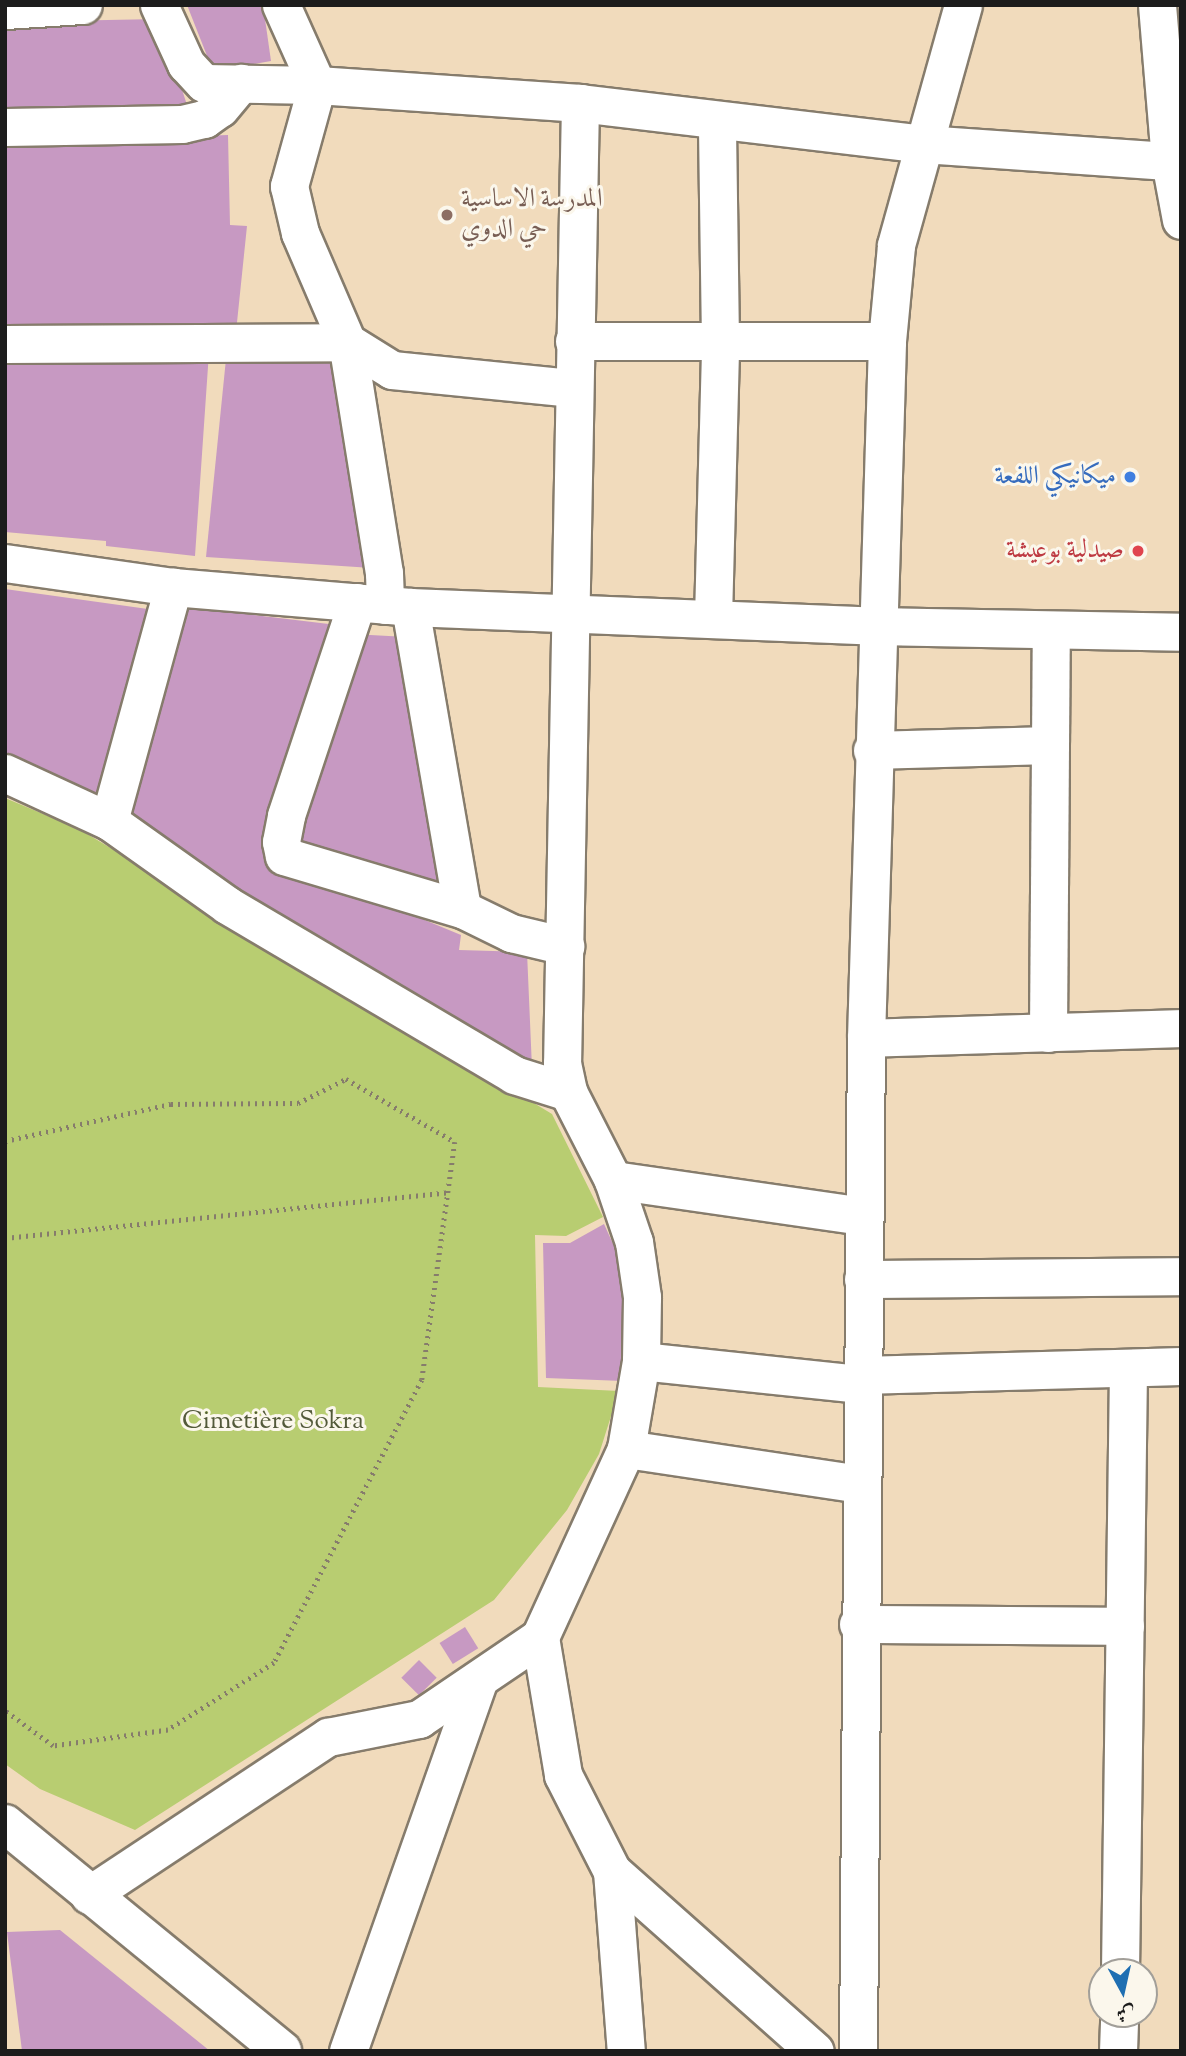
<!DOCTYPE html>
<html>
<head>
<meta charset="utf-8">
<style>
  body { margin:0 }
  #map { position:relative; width:1186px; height:2056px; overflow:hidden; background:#f1dbbc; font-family:"Sorts Mill Goudy",Amiri,serif }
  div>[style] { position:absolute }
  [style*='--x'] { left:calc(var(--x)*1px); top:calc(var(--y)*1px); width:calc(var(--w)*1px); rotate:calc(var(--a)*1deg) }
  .green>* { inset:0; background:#b8cd71 }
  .building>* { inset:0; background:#c799c2; transform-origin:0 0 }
  .path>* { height:4.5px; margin-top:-2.25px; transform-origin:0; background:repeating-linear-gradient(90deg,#867c6c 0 2px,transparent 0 7px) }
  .roads { filter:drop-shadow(2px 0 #867c6c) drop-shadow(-2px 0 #867c6c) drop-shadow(0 2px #867c6c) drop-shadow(0 -2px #867c6c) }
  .street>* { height:37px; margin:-18.5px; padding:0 18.5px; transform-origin:18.5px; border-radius:18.5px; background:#fff }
  .secondary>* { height:38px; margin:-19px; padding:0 19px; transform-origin:19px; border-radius:19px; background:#fff }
  .dots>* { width:19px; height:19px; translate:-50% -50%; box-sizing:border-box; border:4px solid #fbf7ec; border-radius:50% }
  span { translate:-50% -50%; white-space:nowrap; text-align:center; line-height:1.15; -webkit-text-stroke:6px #fbf7ec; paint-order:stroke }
  .education-label { font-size:26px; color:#785e54 }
  .left { translate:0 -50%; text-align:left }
  .shop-label { font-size:26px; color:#366cbe }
  .right { translate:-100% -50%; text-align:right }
  .health-label { font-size:26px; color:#be3a42 }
  .park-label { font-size:26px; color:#535a3a }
  .frame { position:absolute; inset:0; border:7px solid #1c1c1c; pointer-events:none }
  .north { position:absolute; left:1088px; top:1958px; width:70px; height:70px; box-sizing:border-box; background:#fbf7ec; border:2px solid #a29f99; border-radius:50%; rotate:172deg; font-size:19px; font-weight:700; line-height:28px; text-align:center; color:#1c1c1c }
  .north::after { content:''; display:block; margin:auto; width:24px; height:32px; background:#1f6fb2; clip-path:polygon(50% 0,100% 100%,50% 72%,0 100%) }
</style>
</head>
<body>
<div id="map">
  <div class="green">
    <div style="clip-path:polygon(5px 798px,79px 829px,552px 1114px,603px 1217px,566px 1236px,535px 1235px,538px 1387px,619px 1391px,599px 1454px,567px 1510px,494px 1600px,135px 1830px,40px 1789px,5px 1764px)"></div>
  </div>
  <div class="building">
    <div style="clip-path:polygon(187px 5px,263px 5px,271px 61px,213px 71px)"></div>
    <div style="clip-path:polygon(159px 19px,187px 105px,5px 119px,5px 22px)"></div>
    <div style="clip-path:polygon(228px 135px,230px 225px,247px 226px,236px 332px,5px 335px,5px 143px)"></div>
    <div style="clip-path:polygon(328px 345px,372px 568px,206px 557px,227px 349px)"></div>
    <div style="clip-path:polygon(5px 352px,209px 352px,195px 556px,106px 546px,106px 541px,5px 532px)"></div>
    <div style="clip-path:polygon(5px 589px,155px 610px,103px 807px,5px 768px)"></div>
    <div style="clip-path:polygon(170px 605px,337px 625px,270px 856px,461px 935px,459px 950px,527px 952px,532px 1068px,119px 825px)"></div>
    <div style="clip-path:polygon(352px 634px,407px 637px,442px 899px,292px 841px)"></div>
    <div style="clip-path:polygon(604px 1224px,624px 1268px,623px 1381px,546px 1378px,543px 1243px,570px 1243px)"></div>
    <div style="left:465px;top:1627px;width:25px;height:30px;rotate:58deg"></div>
    <div style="left:419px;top:1660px;width:25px;height:25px;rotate:45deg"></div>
    <div style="clip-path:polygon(60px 1930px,210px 2051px,22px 2051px,7px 1932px)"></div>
  </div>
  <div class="path">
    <div style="--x:5;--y:1141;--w:170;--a:-12.6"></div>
    <div style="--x:171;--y:1104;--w:127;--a:-0.5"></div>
    <div style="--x:298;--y:1103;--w:54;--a:-26.6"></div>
    <div style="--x:346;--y:1079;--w:126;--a:30"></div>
    <div style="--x:455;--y:1142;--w:240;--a:97.9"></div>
    <div style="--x:422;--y:1380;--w:319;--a:117.6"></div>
    <div style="--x:274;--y:1663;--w:125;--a:147.7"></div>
    <div style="--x:168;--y:1730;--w:116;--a:172.1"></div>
    <div style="--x:53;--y:1746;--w:59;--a:-143.9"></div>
    <div style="--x:5;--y:1238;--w:446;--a:-5.9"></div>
  </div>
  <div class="roads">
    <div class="street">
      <div style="--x:159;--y:5;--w:65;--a:65.4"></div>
      <div style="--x:186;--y:64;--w:26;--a:47"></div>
      <div style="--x:204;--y:83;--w:113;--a:1"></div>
      <div style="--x:317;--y:85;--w:264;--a:3.9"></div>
      <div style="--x:580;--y:103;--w:346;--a:6.8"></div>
      <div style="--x:924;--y:144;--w:247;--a:4"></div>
      <div style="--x:281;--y:5;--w:88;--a:65.8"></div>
      <div style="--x:317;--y:85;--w:105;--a:105.5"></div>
      <div style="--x:289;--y:186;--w:48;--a:76.8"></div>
      <div style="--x:300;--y:233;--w:119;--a:66.7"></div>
      <div style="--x:347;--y:342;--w:234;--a:80.9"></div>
      <div style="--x:384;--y:573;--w:32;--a:88"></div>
      <div style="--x:1157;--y:5;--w:157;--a:85.2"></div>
      <div style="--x:1170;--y:161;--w:60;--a:79.4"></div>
      <div style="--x:5;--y:10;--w:78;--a:-3.7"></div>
      <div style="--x:580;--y:103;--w:960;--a:91.07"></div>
      <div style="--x:562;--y:1063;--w:30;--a:78"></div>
      <div style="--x:568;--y:1092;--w:99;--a:62.9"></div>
      <div style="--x:613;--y:1180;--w:65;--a:71.3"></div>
      <div style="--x:634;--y:1242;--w:56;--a:81.7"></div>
      <div style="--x:642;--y:1297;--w:64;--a:90.9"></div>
      <div style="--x:641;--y:1361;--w:89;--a:99.7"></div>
      <div style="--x:626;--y:1449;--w:207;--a:114.6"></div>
      <div style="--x:540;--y:1637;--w:140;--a:80.5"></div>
      <div style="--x:563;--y:1775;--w:108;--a:63"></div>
      <div style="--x:612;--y:1871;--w:271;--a:41.6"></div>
      <div style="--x:5;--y:127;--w:177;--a:-1"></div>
      <div style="--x:182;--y:124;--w:23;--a:-13"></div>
      <div style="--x:204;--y:119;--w:19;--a:-35"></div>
      <div style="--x:220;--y:108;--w:33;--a:-50"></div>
      <div style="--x:574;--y:341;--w:313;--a:0"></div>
      <div style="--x:5;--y:344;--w:342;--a:-0.3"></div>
      <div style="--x:347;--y:342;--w:53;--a:31.9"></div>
      <div style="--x:392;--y:370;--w:182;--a:5.7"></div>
      <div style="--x:5;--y:563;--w:170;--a:8.1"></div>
      <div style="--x:173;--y:587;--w:238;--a:4.8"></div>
      <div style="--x:410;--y:607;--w:466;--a:2.3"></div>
      <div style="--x:876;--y:626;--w:305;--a:1.1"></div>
      <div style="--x:357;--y:602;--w:225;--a:108.4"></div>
      <div style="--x:286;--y:816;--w:26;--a:101"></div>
      <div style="--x:281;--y:842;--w:14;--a:78"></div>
      <div style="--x:284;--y:856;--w:186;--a:16.6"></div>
      <div style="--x:410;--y:607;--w:306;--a:80.2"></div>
      <div style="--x:462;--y:909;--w:55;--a:26.1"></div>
      <div style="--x:511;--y:933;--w:56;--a:13.5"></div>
      <div style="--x:713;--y:618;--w:276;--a:-88.5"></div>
      <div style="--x:720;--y:342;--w:222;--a:-90.8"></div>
      <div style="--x:872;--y:750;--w:177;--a:-1.6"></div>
      <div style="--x:5;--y:773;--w:115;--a:24.8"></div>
      <div style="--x:109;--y:821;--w:145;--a:35.4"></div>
      <div style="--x:227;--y:905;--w:334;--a:30.6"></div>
      <div style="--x:514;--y:1075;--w:57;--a:17.5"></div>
      <div style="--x:109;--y:821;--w:243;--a:-74.7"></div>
      <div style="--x:1048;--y:1033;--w:403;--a:-89.6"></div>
      <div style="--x:866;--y:1038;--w:315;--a:-1.8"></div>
      <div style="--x:613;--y:1180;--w:254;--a:8.2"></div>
      <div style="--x:863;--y:1279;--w:318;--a:-0.5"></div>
      <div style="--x:641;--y:1361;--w:221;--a:6"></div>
      <div style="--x:861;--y:1375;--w:320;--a:-1.6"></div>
      <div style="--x:626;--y:1449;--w:237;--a:8.5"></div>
      <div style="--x:858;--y:1624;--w:267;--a:0.4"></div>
      <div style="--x:612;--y:1871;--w:181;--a:85.6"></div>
      <div style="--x:89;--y:1895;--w:287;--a:-33.5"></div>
      <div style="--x:328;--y:1737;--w:93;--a:-11.2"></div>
      <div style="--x:419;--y:1719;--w:146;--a:-34.1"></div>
      <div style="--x:1120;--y:1972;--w:604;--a:-89.24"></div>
      <div style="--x:348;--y:2051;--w:394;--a:-70.6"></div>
      <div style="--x:858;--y:2051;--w:1013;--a:-89.55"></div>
      <div style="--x:866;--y:1038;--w:697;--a:-88.27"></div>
      <div style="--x:887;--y:341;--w:96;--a:-84.6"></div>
      <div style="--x:896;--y:245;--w:249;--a:-74.4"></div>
      <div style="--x:1118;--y:2051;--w:37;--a:-88"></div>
    </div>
    <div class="secondary">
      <div style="--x:5;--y:1824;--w:358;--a:39.3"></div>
    </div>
  </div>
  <div class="dots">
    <div style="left:447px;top:215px;background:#8d6e63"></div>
    <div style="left:1130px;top:477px;background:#3f7fe0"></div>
    <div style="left:1138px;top:551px;background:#e0444e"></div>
  </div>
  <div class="education-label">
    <span class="left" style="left:461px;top:215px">المدرسة الاساسية<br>حي الدوي</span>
  </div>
  <div class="shop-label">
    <span class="right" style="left:1116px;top:477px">ميكانيكي اللفعة</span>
  </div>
  <div class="health-label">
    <span class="right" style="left:1124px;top:551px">صيدلية بوعيشة</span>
  </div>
  <div class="park-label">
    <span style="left:273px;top:1422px">Cimetière Sokra</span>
  </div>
  <div class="frame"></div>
  <div class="north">ش</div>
</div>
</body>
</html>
